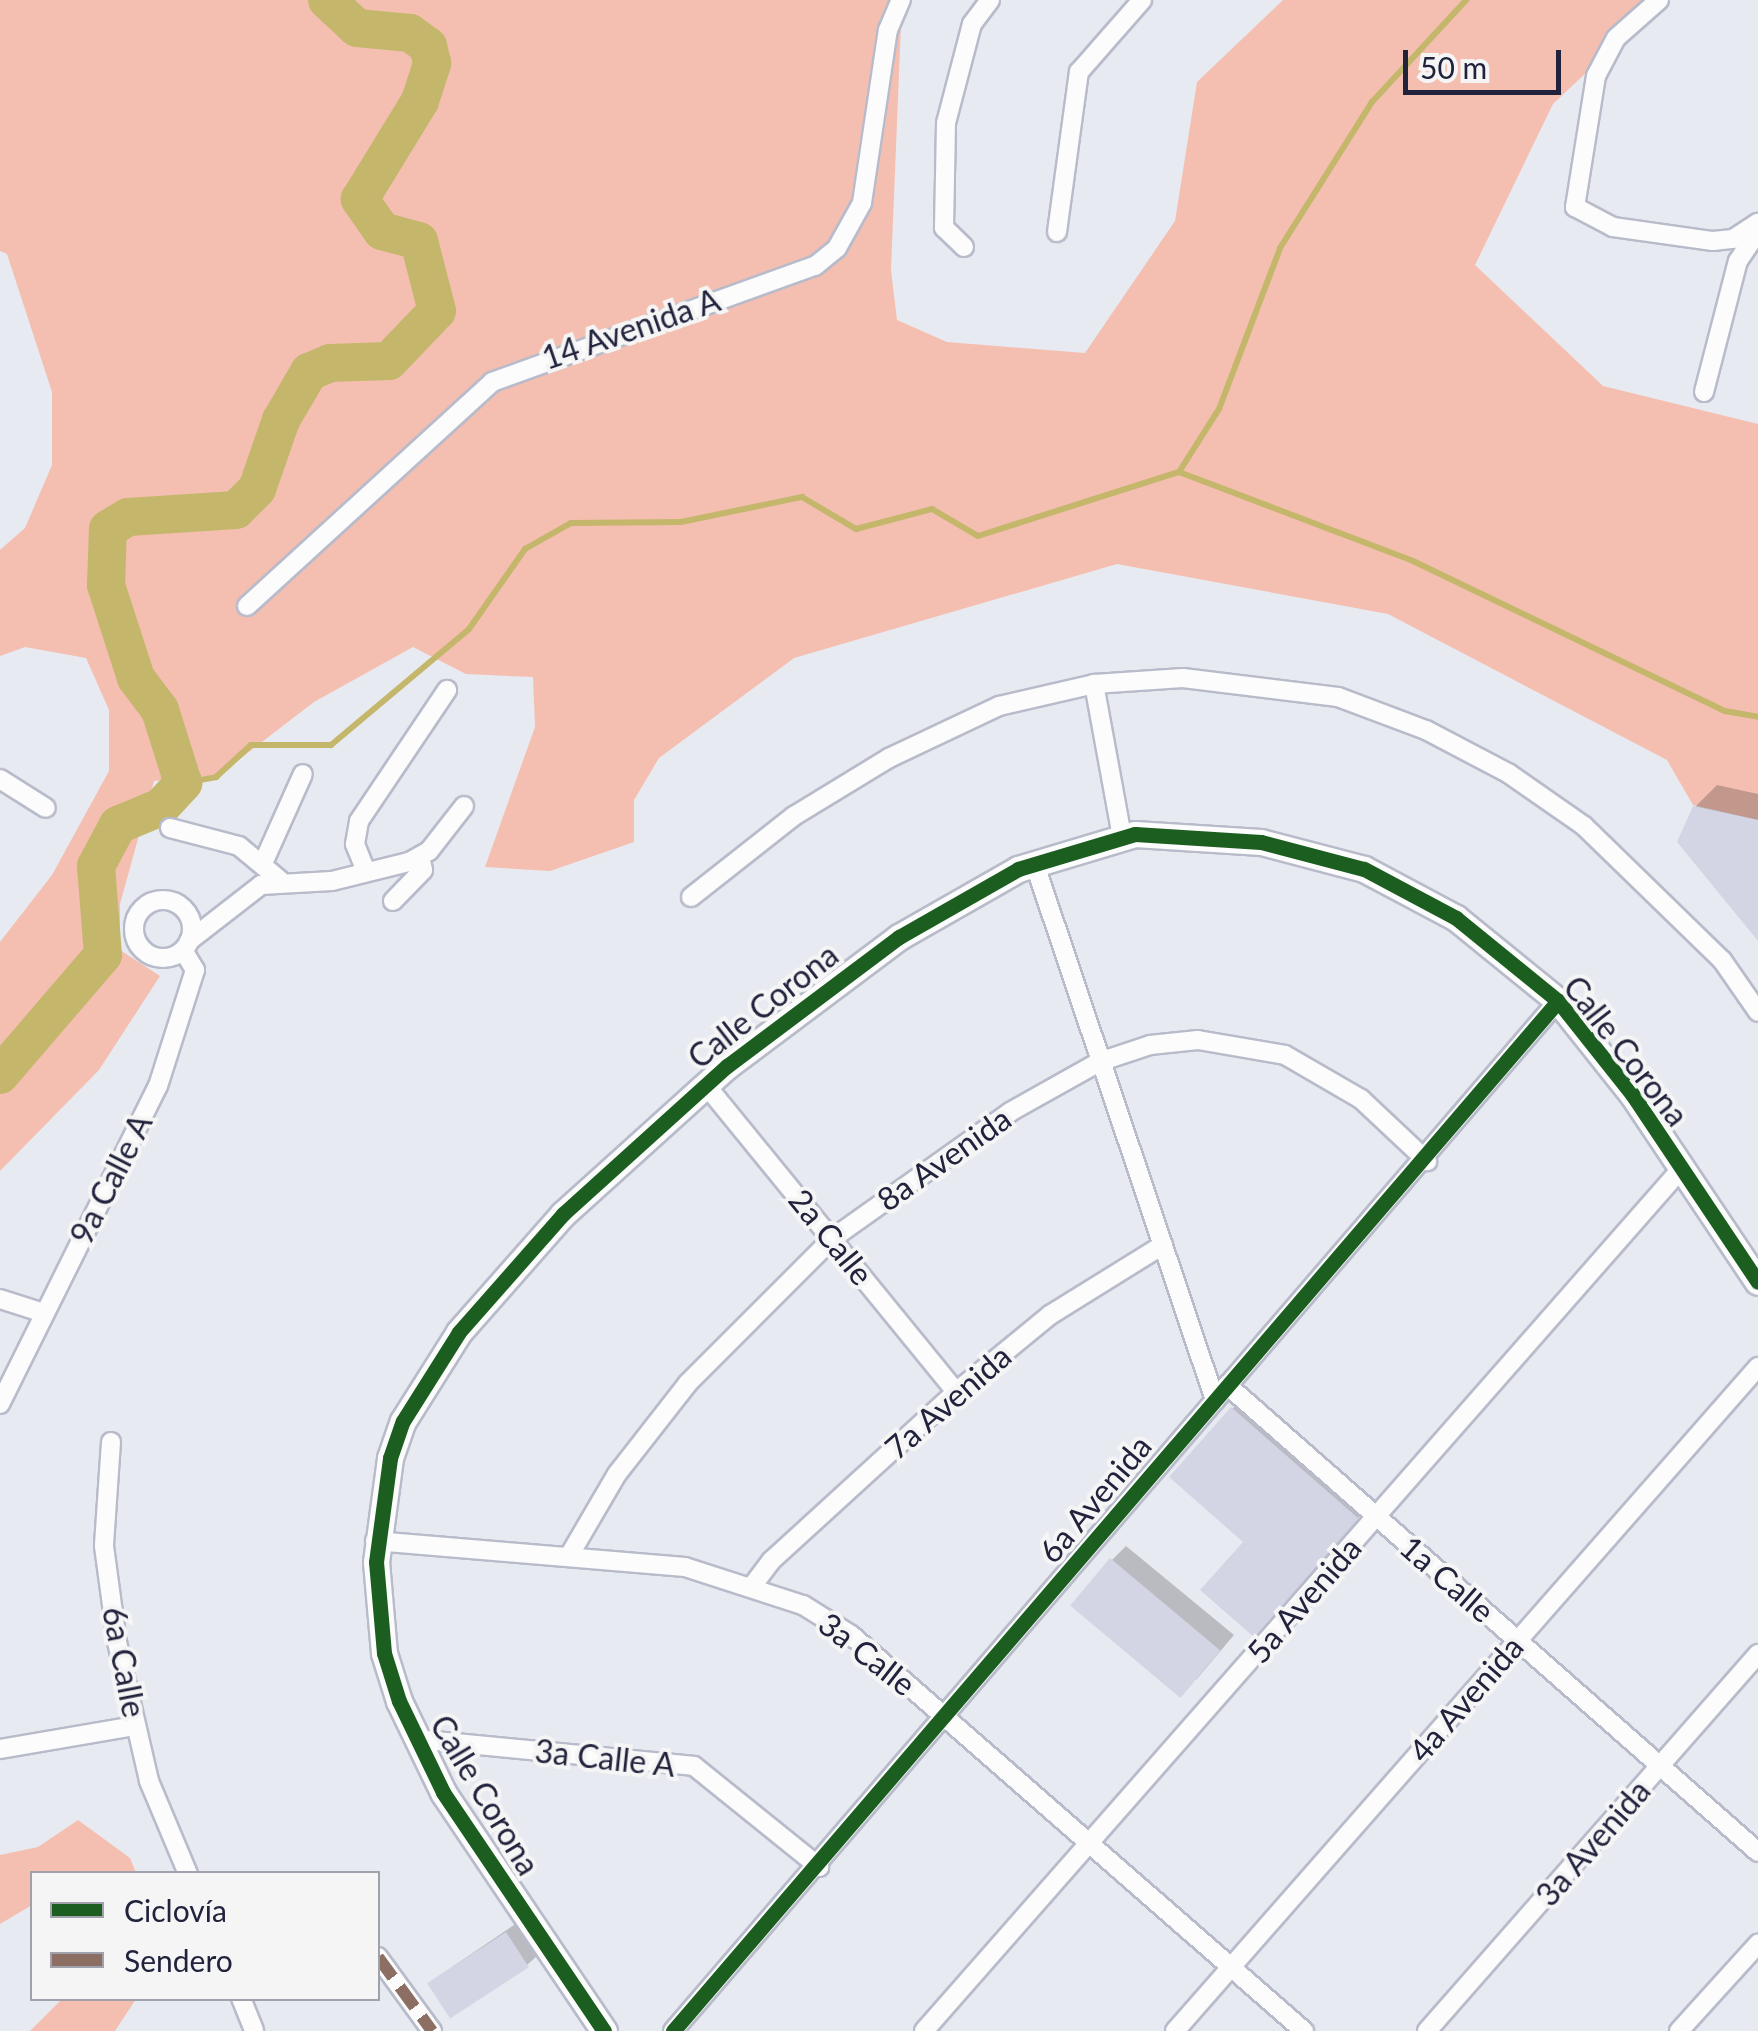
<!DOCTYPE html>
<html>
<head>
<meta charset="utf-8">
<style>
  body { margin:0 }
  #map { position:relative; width:1758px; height:2031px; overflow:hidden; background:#e8eaf1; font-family:Lato,sans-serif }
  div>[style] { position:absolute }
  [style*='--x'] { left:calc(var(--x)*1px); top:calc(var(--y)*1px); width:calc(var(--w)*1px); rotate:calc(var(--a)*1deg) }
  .forest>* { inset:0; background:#f4bfb0 }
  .shadow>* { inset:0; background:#0003 }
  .stream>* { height:6px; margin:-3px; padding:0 3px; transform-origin:3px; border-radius:3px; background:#c4b76c }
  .river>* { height:38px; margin:-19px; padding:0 19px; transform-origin:19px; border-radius:19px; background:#c4b76c }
  .building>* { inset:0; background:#d3d5e5; transform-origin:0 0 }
  .roads { filter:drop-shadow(2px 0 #b8bbca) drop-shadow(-2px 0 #b8bbca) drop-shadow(0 2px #b8bbca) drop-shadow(0 -2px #b8bbca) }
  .street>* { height:18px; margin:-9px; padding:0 9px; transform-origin:9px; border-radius:9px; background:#fcfcfd }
  .street>.ring { margin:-9px; padding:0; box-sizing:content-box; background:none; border:18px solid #fcfcfd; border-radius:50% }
  .secondary>* { height:25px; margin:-12.5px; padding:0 12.5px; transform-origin:12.5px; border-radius:12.5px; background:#fcfcfd }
  .quiet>* { height:12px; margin-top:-6px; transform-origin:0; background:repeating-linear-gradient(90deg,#8d6e63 0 25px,transparent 0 37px) }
  .cycleway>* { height:15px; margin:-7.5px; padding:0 7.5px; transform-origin:7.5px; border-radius:7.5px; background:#1b5e20 }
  span { translate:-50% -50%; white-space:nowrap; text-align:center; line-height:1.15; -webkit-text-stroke:8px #f5f5f5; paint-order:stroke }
  .street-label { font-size:32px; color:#21233d }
  .legend { position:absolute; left:30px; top:1871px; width:350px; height:130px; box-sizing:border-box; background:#f5f5f5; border:2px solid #a0a1ab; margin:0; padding:12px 18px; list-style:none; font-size:30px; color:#21233d }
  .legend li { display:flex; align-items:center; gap:20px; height:50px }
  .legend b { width:50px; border:2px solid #a0a1ab }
  .scale { position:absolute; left:1403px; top:50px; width:158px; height:45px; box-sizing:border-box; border:5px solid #21233d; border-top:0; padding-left:12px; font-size:30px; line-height:35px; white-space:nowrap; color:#21233d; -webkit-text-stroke:8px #f5f5f5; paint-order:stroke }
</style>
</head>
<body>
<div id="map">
  <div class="forest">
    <div style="clip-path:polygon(0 0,902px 0,891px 270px,897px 320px,947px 342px,1085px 353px,1175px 221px,1197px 82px,1283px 0,1663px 0,1553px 104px,1475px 265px,1603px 386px,1758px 424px,1758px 820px,1693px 805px,1667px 760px,1388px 614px,1117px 564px,794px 658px,659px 758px,634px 800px,634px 842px,550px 871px,485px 867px,535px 727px,533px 677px,466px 674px,413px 647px,314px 702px,219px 775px,154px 781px,120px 904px,120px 950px,160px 976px,99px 1070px,0 1171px,0 942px,52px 875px,109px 771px,109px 710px,86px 658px,25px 647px,0 656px,0 550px,25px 528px,52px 465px,52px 392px,7px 254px,0 251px)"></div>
    <div style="clip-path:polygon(78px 1820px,130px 1858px,136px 1873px,32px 1874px,32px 1905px,0 1924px,0 1855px,38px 1847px)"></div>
    <div style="clip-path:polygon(63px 1998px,136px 1998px,136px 1999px,115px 2031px,30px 2031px)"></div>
  </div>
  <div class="shadow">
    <div style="clip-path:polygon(1717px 785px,1758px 794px,1758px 940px,1695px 807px)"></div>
    <div style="clip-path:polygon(1247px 1394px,1371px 1503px,1268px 1620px,1247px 1542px,1232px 1409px)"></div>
    <div style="clip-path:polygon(1126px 1546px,1234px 1635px,1196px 1680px,1112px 1560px)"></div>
    <div style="clip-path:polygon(517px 1923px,538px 1955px,527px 1965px,430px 1982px)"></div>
  </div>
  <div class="stream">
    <div style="--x:1179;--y:472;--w:75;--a:-57.6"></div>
    <div style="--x:1219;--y:409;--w:172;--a:-69.2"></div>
    <div style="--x:1280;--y:248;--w:173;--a:-57.8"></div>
    <div style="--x:1372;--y:102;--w:139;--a:-47.3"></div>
    <div style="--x:183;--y:783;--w:34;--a:-10"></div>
    <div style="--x:216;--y:777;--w:47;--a:-42.4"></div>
    <div style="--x:251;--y:745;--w:80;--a:0"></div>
    <div style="--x:331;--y:745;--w:180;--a:-40"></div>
    <div style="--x:469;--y:629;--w:98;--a:-55"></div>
    <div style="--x:525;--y:549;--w:53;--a:-29.5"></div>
    <div style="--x:571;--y:523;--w:110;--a:-0.5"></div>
    <div style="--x:681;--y:522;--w:124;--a:-11.7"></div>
    <div style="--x:802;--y:497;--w:63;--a:30.7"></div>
    <div style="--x:856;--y:529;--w:79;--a:-14.7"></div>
    <div style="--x:932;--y:509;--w:53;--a:30.4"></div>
    <div style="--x:978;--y:536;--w:211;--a:-17.7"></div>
    <div style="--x:1179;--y:472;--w:250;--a:20.8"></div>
    <div style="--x:1413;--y:561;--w:346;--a:25.7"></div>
    <div style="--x:1725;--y:711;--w:34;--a:10"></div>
  </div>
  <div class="river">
    <div style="--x:0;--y:1075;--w:158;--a:-49.4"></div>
    <div style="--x:103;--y:955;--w:89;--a:-94.5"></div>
    <div style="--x:96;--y:866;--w:47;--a:-61.8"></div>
    <div style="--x:118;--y:825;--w:47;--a:-22.7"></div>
    <div style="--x:161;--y:807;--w:33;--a:-47"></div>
    <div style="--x:183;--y:783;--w:77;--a:-107.5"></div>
    <div style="--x:160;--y:710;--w:40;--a:-127"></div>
    <div style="--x:136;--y:678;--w:98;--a:-107.9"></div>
    <div style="--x:106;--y:585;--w:56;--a:-88"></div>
    <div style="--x:108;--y:529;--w:23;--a:-31"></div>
    <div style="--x:128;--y:517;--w:108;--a:-3.7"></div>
    <div style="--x:236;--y:510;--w:30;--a:-45"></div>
    <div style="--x:257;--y:489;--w:73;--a:-70.8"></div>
    <div style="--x:281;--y:420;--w:56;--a:-59.7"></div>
    <div style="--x:309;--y:372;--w:23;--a:-23"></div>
    <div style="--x:330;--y:363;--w:59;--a:-1.9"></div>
    <div style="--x:389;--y:361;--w:69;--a:-46.2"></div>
    <div style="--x:437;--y:311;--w:72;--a:-104.4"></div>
    <div style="--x:419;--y:241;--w:38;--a:-165"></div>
    <div style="--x:382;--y:231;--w:39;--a:-125"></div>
    <div style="--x:360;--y:199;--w:115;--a:-58.5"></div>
    <div style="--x:420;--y:101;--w:40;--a:-72"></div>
    <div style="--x:432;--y:63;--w:17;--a:-103"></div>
    <div style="--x:428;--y:46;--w:22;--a:-144"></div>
    <div style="--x:410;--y:33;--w:53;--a:-174.6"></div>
    <div style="--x:357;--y:28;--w:41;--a:-137"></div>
  </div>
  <div class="building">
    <div style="clip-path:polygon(1693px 806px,1758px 820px,1758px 941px,1677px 842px)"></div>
    <div style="clip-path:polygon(1231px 1407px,1359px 1519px,1254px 1637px,1200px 1590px,1243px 1542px,1169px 1477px)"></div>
    <div style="left:1110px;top:1558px;width:144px;height:62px;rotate:40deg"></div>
    <div style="left:506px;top:1932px;width:42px;height:94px;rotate:57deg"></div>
  </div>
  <div class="roads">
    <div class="street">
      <div style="--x:1659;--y:0;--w:57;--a:138.5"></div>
      <div style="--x:1616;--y:38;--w:43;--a:117.8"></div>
      <div style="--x:1596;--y:76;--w:133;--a:99.1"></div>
      <div style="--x:1575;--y:207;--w:43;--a:27.8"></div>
      <div style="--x:1613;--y:227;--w:101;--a:8"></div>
      <div style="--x:1713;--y:241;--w:20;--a:-6"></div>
      <div style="--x:1733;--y:239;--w:30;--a:-33"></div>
      <div style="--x:1057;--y:232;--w:162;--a:-82.2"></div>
      <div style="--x:1079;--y:72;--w:96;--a:-48.8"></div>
      <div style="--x:964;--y:247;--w:28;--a:-136"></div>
      <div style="--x:944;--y:228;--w:105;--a:-88.9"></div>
      <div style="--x:946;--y:123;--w:102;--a:-75.3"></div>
      <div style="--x:972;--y:24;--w:30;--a:-53"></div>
      <div style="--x:1704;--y:392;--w:135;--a:-75.5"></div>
      <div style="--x:1738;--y:261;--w:36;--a:-56"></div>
      <div style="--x:247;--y:606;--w:332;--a:-42.4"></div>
      <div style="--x:492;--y:382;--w:343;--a:-19.8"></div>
      <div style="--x:815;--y:266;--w:28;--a:-39"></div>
      <div style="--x:837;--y:248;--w:51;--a:-60.9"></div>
      <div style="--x:862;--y:203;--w:175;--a:-81.5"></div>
      <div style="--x:888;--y:30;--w:33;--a:-67"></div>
      <div style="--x:1094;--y:684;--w:156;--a:79.6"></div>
      <div style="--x:0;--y:779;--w:54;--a:32.2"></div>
      <div style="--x:170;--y:828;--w:71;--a:14.6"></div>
      <div style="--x:239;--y:846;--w:53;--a:39.7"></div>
      <div style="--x:264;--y:861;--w:95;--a:-65.9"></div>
      <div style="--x:1034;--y:862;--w:568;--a:71.41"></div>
      <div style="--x:365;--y:869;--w:27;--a:-112"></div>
      <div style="--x:355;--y:844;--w:23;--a:-80"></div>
      <div style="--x:359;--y:821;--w:158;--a:-56.1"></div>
      <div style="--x:691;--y:897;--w:131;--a:-38.2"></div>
      <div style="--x:794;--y:816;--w:111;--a:-31.4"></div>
      <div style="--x:889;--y:758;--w:122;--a:-25.3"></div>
      <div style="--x:999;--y:706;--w:98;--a:-13"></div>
      <div style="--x:1094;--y:684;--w:89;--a:-3.9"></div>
      <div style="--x:1183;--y:678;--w:156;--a:7"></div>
      <div style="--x:1338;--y:697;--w:94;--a:20.6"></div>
      <div style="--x:1426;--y:730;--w:93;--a:27.7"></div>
      <div style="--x:1508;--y:773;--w:93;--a:34.9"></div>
      <div style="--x:1584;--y:826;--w:192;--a:44.2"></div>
      <div style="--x:1722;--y:960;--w:63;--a:55.3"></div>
      <div class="ring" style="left:134px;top:900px;width:40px;height:40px"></div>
      <div style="--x:393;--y:901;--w:43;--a:-45.9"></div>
      <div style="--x:423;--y:870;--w:14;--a:-102"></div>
      <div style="--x:189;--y:941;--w:91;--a:-37.9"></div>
      <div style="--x:261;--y:885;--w:71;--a:-3.2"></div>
      <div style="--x:332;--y:881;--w:79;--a:-13.9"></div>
      <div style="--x:409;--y:862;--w:23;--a:-29"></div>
      <div style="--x:429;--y:851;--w:57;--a:-52.1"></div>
      <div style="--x:705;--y:1084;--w:397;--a:50.8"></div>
      <div style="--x:0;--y:1299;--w:46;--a:17.7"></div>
      <div style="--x:1227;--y:1385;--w:707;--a:41.33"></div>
      <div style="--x:0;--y:1404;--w:355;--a:-63.6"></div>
      <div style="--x:158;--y:1086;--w:122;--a:-72.3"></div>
      <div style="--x:195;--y:970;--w:23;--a:-121"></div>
      <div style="--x:111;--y:1442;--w:104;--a:93.9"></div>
      <div style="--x:104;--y:1546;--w:97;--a:82.3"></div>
      <div style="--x:117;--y:1642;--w:143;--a:77"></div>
      <div style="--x:149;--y:1781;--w:101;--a:67.2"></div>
      <div style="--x:375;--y:1541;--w:311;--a:4.8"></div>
      <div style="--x:685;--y:1567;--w:124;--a:17.9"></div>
      <div style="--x:803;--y:1605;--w:57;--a:32"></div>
      <div style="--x:851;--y:1635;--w:602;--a:41.16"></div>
      <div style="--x:569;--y:1556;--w:95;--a:-59.7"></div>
      <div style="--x:617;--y:1474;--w:115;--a:-52"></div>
      <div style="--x:688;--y:1383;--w:205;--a:-45"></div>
      <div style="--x:833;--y:1238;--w:217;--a:-35.4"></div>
      <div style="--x:1010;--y:1112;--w:102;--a:-29.3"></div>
      <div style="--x:1099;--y:1062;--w:54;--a:-18.4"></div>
      <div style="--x:1150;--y:1045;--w:48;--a:-5.9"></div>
      <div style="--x:1198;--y:1040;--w:88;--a:9.8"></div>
      <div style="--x:1285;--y:1055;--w:88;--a:30.1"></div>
      <div style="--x:1361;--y:1099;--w:91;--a:43.2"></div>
      <div style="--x:753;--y:1585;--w:31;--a:-53"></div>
      <div style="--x:772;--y:1560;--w:249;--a:-42.4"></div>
      <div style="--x:956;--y:1392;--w:122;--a:-39.3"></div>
      <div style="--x:1050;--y:1315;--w:133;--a:-31.8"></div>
      <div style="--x:415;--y:1739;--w:280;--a:5.5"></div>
      <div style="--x:694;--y:1766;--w:161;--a:38.9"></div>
      <div style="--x:0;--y:1749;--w:137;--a:-9.7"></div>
      <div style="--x:378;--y:1957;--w:92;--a:53.9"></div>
      <div style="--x:241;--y:1998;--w:35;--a:68"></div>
      <div style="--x:673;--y:2031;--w:1358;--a:-49.33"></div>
      <div style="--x:924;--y:2031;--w:1149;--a:-48.71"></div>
      <div style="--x:1175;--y:2031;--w:884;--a:-48.72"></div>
      <div style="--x:1427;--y:2031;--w:502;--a:-48.72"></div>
      <div style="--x:1679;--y:2031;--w:118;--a:-47.8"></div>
    </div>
    <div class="secondary">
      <div style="--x:604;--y:2031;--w:288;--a:-124"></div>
      <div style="--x:443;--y:1792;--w:101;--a:-115.8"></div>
      <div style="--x:399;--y:1701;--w:50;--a:-107.4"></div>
      <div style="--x:384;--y:1653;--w:91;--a:-95"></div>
      <div style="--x:376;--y:1562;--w:105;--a:-82.3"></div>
      <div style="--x:390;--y:1458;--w:39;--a:-71"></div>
      <div style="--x:403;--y:1421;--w:105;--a:-57.8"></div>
      <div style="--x:459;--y:1332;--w:157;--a:-48.6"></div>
      <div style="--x:563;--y:1214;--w:221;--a:-42.1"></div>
      <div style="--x:727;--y:1066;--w:215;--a:-36.9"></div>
      <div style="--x:899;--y:937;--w:137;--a:-29.7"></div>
      <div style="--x:1018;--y:869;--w:122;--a:-16.7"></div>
      <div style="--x:1135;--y:834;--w:126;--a:3.6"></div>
      <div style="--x:1261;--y:842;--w:106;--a:14.7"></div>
      <div style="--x:1364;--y:869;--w:104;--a:28"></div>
      <div style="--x:1456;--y:918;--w:132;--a:39.1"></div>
      <div style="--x:1558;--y:1001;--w:119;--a:51.5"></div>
      <div style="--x:1632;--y:1094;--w:226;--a:56.2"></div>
    </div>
  </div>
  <div class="quiet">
    <div style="--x:378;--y:1957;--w:92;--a:53.9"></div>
  </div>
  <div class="cycleway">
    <div style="--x:604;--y:2031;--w:288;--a:-124"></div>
    <div style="--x:443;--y:1792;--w:101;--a:-115.8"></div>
    <div style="--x:399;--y:1701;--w:50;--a:-107.4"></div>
    <div style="--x:384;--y:1653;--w:91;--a:-95"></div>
    <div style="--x:376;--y:1562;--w:105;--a:-82.3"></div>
    <div style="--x:390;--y:1458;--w:39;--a:-71"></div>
    <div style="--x:403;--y:1421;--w:105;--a:-57.8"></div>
    <div style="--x:459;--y:1332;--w:157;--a:-48.6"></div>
    <div style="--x:563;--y:1214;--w:221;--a:-42.1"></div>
    <div style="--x:727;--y:1066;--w:215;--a:-36.9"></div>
    <div style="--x:899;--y:937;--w:137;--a:-29.7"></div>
    <div style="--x:1018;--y:869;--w:122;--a:-16.7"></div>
    <div style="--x:1135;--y:834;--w:126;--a:3.6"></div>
    <div style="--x:1261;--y:842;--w:106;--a:14.7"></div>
    <div style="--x:1364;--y:869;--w:104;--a:28"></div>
    <div style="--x:1456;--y:918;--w:132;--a:39.1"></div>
    <div style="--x:1558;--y:1001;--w:119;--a:51.5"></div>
    <div style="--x:1632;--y:1094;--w:226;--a:56.2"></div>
    <div style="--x:673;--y:2031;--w:1358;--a:-49.33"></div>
  </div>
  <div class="street-label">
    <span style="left:631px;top:329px;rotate:-19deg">14 Avenida A</span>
    <span style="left:763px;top:1006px;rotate:-38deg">Calle Corona</span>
    <span style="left:1626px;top:1051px;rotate:52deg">Calle Corona</span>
    <span style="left:944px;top:1159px;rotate:-35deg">8a Avenida</span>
    <span style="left:111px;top:1179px;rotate:-63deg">9a Calle A</span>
    <span style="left:831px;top:1237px;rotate:51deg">2a Calle</span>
    <span style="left:948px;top:1402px;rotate:-41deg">7a Avenida</span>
    <span style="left:1095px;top:1499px;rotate:-50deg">6a Avenida</span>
    <span style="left:1447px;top:1579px;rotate:41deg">1a Calle</span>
    <span style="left:1304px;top:1600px;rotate:-49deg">5a Avenida</span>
    <span style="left:867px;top:1654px;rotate:38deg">3a Calle</span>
    <span style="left:124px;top:1662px;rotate:79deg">6a Calle</span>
    <span style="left:1466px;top:1699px;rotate:-49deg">4a Avenida</span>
    <span style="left:605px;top:1758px;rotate:6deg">3a Calle A</span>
    <span style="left:485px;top:1795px;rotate:59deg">Calle Corona</span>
    <span style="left:1593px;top:1843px;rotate:-49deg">3a Avenida</span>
  </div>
  <ul class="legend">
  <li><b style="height:12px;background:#1b5e20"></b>Ciclovía</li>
  <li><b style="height:12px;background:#8d6e63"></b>Sendero</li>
  </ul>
  <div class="scale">50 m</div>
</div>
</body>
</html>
